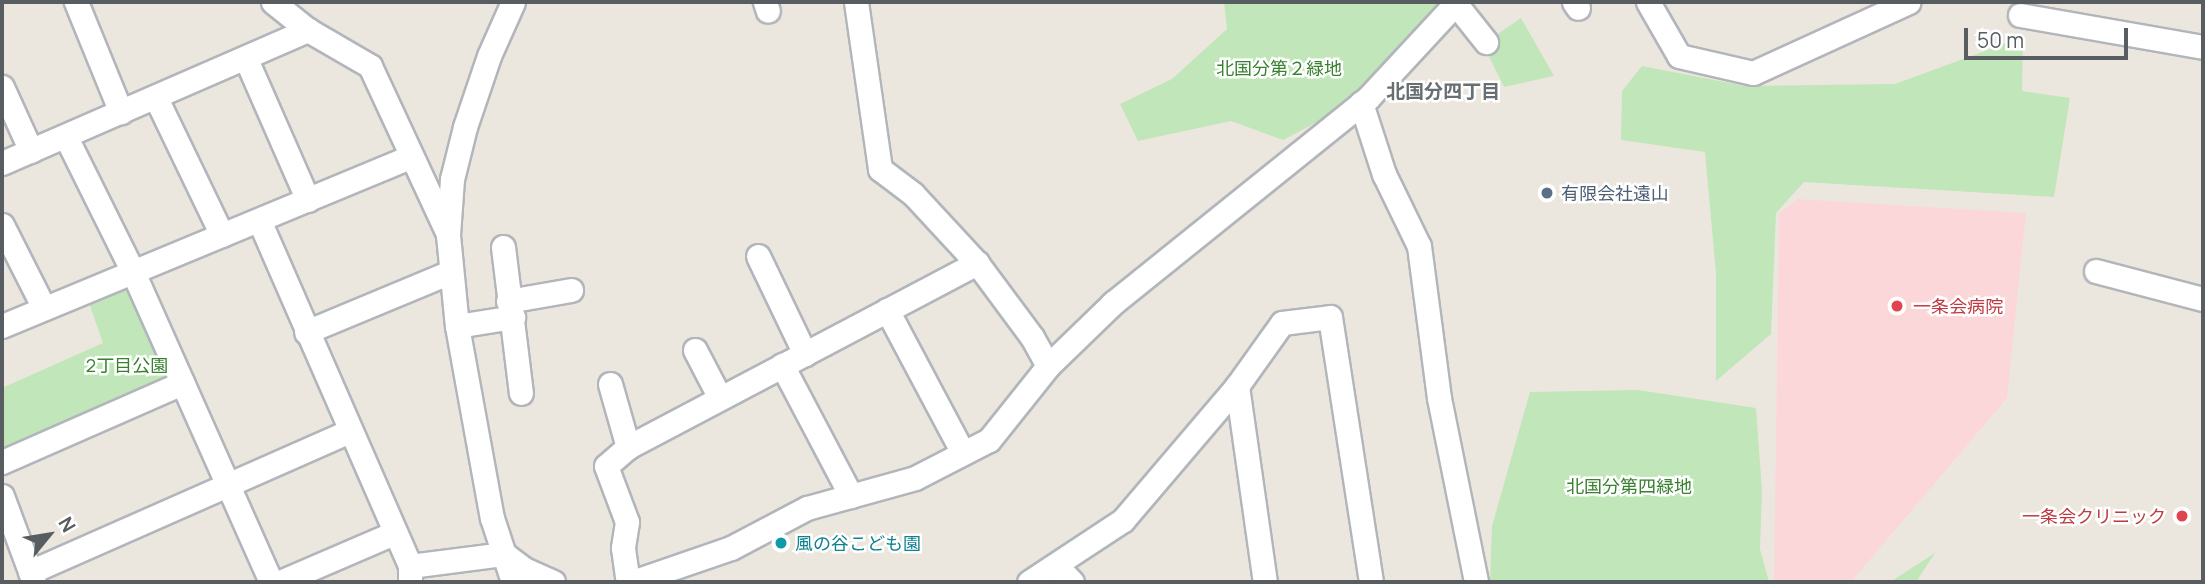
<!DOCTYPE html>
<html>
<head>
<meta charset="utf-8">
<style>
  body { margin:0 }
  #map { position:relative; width:2205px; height:584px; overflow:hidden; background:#ece7de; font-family:Manrope,"Noto Sans JP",sans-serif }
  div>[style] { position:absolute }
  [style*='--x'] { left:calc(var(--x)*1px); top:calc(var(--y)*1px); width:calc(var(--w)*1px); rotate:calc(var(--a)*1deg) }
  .medical>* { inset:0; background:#fcd7da }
  .green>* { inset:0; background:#c0e6b9 }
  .roads { filter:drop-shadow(2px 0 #b2b6bb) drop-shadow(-2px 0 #b2b6bb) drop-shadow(0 2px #b2b6bb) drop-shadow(0 -2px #b2b6bb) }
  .minor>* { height:23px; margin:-11.5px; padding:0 11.5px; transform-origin:11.5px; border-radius:11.5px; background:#fff }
  .dots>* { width:19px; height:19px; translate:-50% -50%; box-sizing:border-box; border:4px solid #fff; border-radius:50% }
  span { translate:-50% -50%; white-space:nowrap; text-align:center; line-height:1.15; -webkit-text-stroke:5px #fff; paint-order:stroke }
  .park-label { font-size:18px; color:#38812e }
  .service-label { font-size:18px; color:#4e5e75 }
  .left { translate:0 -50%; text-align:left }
  .health-label { font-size:18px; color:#be3a42 }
  .right { translate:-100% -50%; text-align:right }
  .culture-label { font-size:18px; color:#0d838f }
  .neighbourhood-label { font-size:19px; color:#686f73; font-weight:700 }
  .frame { position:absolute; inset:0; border:4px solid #585d61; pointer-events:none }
  .north { position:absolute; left:14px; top:500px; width:70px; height:70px; -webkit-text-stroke:5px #fff; paint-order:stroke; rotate:60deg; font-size:19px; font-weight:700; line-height:28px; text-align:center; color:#585d61 }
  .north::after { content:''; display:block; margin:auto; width:24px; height:32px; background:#585d61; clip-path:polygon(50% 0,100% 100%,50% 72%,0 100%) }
  .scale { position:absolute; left:1964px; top:28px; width:164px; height:32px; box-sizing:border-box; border:4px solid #585d61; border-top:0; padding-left:9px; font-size:21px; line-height:24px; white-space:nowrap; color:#585d61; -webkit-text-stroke:5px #fff; paint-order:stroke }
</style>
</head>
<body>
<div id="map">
  <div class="medical">
    <div style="clip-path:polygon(1797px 199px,2026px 213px,2007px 398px,1851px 582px,1774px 582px,1779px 214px)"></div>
  </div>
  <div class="green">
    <div style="clip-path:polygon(1224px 2px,1451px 2px,1355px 102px,1283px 140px,1231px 121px,1138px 141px,1120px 104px,1172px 79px,1227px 29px)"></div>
    <div style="clip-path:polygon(1521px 18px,1554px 76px,1504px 87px,1483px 44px)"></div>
    <div style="clip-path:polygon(2023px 37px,2022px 91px,2070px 98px,2054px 197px,1804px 182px,1776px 213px,1771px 334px,1716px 381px,1716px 273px,1705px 152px,1621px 140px,1622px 91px,1642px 66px,1745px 86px,1895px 84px)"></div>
    <div style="clip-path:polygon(122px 287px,132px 291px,172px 381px,2px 457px,2px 388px,103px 343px,89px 303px)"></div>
    <div style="clip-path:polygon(1638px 390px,1756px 408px,1762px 491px,1760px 549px,1769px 582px,1490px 582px,1492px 526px,1530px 392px)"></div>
    <div style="clip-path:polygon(1935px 553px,1916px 582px,1890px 582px)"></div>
  </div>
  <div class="roads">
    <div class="minor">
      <div style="--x:76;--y:2;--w:119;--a:67.8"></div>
      <div style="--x:273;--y:2;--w:45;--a:38.7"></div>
      <div style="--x:308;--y:30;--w:72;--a:30.1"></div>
      <div style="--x:370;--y:66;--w:183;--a:65.1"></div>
      <div style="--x:513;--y:2;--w:59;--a:114"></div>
      <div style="--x:489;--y:56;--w:75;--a:108.7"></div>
      <div style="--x:465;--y:127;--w:54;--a:104"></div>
      <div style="--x:452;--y:179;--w:56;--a:94.1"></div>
      <div style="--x:448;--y:235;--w:91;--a:84.4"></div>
      <div style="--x:457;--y:326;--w:195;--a:79.7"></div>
      <div style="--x:492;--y:518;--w:67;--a:71.8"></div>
      <div style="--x:765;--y:2;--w:9;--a:72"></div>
      <div style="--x:856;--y:2;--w:169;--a:81.8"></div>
      <div style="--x:880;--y:169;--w:41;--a:37.1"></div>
      <div style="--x:913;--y:194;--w:94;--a:47.2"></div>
      <div style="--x:977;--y:263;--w:92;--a:53.4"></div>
      <div style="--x:1032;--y:337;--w:33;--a:61"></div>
      <div style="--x:1574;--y:2;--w:7;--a:56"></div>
      <div style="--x:1648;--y:2;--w:62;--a:60.1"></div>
      <div style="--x:1679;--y:56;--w:76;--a:12.9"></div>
      <div style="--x:1753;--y:73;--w:171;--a:-24.5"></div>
      <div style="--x:1455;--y:3;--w:50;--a:51.5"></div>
      <div style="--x:2020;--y:15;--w:186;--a:9.9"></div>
      <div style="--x:246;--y:59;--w:154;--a:66.3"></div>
      <div style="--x:2;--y:87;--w:70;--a:65.6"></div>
      <div style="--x:156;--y:98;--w:152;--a:64.3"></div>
      <div style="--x:1361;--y:103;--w:75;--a:72.1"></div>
      <div style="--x:1384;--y:174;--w:80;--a:64.1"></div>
      <div style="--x:1419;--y:246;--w:153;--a:82.5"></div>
      <div style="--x:1439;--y:398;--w:188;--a:78.6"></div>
      <div style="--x:66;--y:137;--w:151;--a:63.6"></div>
      <div style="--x:133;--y:272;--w:339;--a:66"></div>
      <div style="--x:2;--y:163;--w:334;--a:-23.5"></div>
      <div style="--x:259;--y:220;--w:378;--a:66.4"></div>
      <div style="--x:410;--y:566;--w:16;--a:90"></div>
      <div style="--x:2;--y:225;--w:93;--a:63.2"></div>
      <div style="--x:503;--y:247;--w:147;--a:83"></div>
      <div style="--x:758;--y:256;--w:109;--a:64.4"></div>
      <div style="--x:2096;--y:271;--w:111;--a:14.7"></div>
      <div style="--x:508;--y:301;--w:64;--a:-9.9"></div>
      <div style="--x:887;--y:310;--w:162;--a:62"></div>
      <div style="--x:2;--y:326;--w:443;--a:-22.5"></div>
      <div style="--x:457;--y:326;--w:57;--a:-9.1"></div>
      <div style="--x:306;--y:332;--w:156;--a:-22.6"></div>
      <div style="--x:695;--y:350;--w:54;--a:62.5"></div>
      <div style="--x:782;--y:365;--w:148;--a:62.2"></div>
      <div style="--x:610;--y:384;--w:66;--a:74.1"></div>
      <div style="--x:628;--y:447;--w:395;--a:-27.8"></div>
      <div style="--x:1237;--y:386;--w:198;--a:81.9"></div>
      <div style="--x:628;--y:447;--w:29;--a:139"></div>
      <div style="--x:606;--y:466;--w:60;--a:69.4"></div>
      <div style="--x:627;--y:522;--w:26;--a:99"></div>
      <div style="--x:623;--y:548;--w:34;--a:82"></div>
      <div style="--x:2;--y:462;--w:197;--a:-23.7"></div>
      <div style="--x:2;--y:496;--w:92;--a:69.6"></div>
      <div style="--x:410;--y:566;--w:95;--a:-7.3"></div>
      <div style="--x:504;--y:554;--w:25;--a:37"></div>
      <div style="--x:524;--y:569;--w:32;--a:24"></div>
      <div style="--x:1057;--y:566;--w:22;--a:47"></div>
      <div style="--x:30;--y:572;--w:350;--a:-23.8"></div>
      <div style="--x:280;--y:582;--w:124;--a:-23.3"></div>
      <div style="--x:632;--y:582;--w:105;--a:-19"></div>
      <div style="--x:731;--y:548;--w:86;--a:-27.8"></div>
      <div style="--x:807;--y:508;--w:112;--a:-15.5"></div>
      <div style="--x:915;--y:478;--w:83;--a:-27.2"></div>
      <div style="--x:989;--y:440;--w:95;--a:-51.4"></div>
      <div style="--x:1048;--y:366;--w:91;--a:-44.1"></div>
      <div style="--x:1113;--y:303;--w:327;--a:-38.8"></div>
      <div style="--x:1368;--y:98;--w:131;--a:-47.2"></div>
      <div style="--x:1029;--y:582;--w:113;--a:-33.4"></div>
      <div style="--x:1123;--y:520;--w:176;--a:-49.6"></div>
      <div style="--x:1237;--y:386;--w:77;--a:-54.5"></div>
      <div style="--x:1282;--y:323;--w:48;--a:-7.1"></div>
      <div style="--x:1330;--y:317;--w:268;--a:81.2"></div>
    </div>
  </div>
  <div class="dots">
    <div style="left:1547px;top:193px;background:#5c6f8a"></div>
    <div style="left:1897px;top:306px;background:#e0444e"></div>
    <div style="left:2182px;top:516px;background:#e0444e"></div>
    <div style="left:781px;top:543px;background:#0f9aa8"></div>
  </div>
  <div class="park-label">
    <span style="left:1279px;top:68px">北国分第２緑地</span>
    <span style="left:127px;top:365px">2丁目公園</span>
    <span style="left:1629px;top:486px">北国分第四緑地</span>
  </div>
  <div class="service-label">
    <span class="left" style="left:1561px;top:193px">有限会社遠山</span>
  </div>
  <div class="health-label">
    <span class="left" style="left:1913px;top:306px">一条会病院</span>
    <span class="right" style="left:2166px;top:516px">一条会クリニック</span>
  </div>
  <div class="culture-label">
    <span class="left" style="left:795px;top:543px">風の谷こども園</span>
  </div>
  <div class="neighbourhood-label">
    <span style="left:1443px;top:92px">北国分四丁目</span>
  </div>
  <div class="frame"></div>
  <div class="north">N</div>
  <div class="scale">50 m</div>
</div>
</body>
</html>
